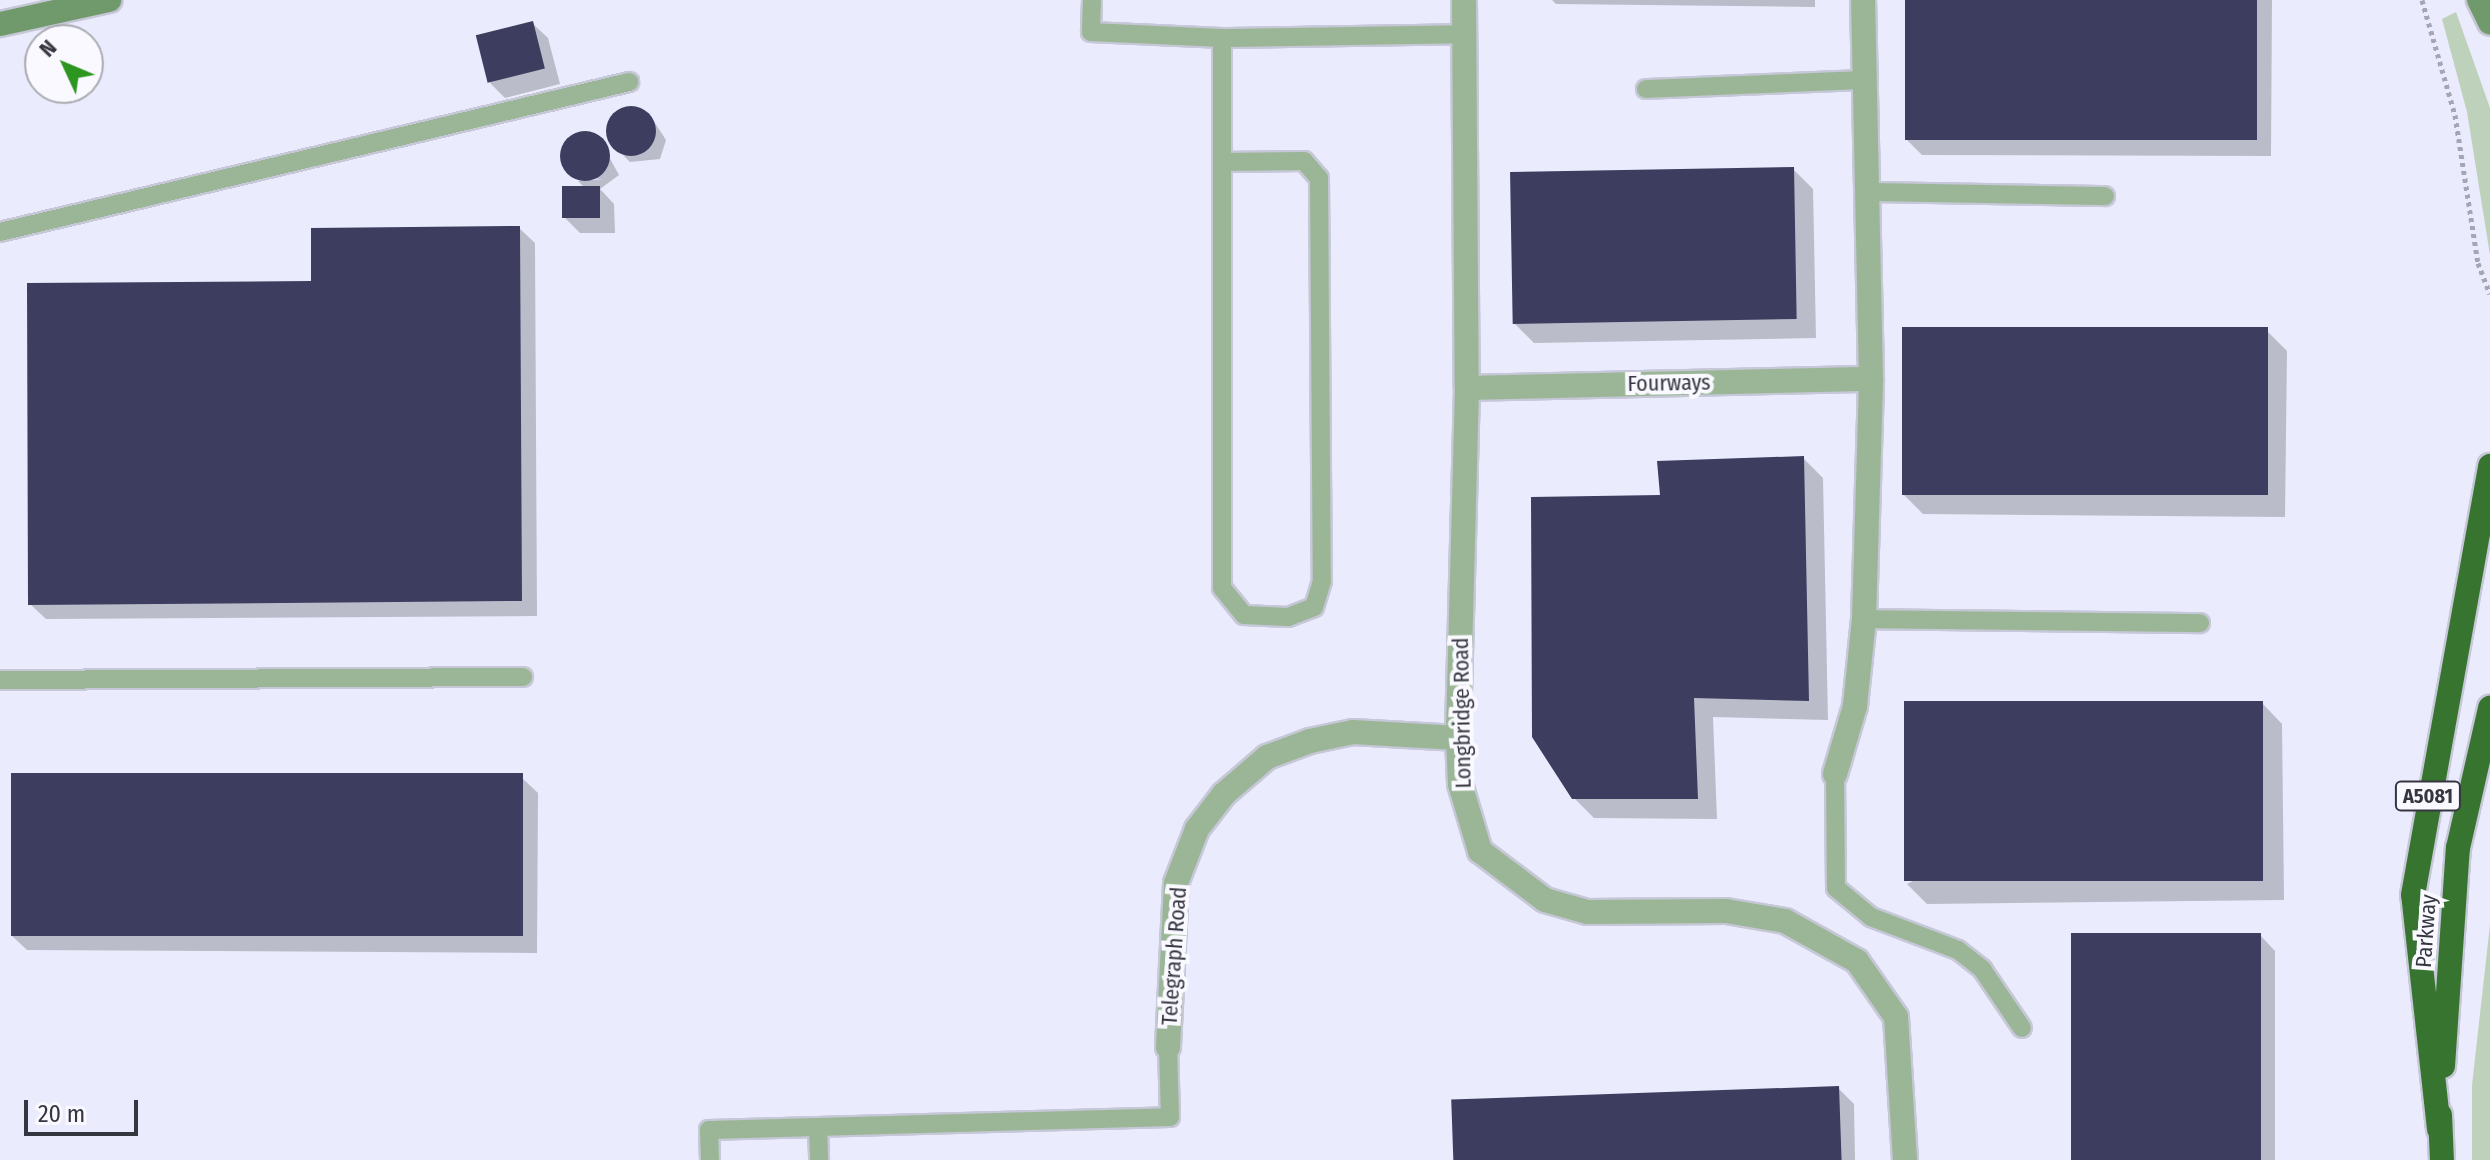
<!DOCTYPE html>
<html>
<head>
<meta charset="utf-8">
<style>
  body { margin:0 }
  #map { position:relative; width:2490px; height:1160px; overflow:hidden; background:#eaebfc; font-family:"Fira Sans Condensed",sans-serif }
  div>[style] { position:absolute }
  [style*='--x'] { left:calc(var(--x)*1px); top:calc(var(--y)*1px); width:calc(var(--w)*1px); rotate:calc(var(--a)*1deg) }
  .green>* { inset:0; background:#bed1bb }
  .shadow>* { inset:0; background:#0003 }
  .building>* { inset:0; background:#3d3d60; transform-origin:0 0 }
  .round { border-radius:50% }
  .path>* { height:5px; margin-top:-2.5px; transform-origin:0; background:repeating-linear-gradient(90deg,#a5a5b4 0 4px,transparent 0 8px) }
  .roads { filter:drop-shadow(2px 0 #c6c7d7) drop-shadow(-2px 0 #c6c7d7) drop-shadow(0 2px #c6c7d7) drop-shadow(0 -2px #c6c7d7) }
  .lane>* { height:18px; margin:-9px; padding:0 9px; transform-origin:9px; border-radius:9px; background:#9ab696 }
  .street>* { height:24px; margin:-12px; padding:0 12px; transform-origin:12px; border-radius:12px; background:#9ab696 }
  .secondary>* { height:24px; margin:-12px; padding:0 12px; transform-origin:12px; border-radius:12px; background:#719a6c }
  .highway>* { height:24px; margin:-12px; padding:0 12px; transform-origin:12px; border-radius:12px; background:#377430 }
  span { translate:-50% -50%; white-space:nowrap; text-align:center; line-height:1.15; -webkit-text-stroke:8px #f9f9ff; paint-order:stroke }
  .shield-label span { padding:2px 6px; background:#f9f9ff; border:2px solid; border-radius:6px; -webkit-text-stroke-width:0 }
  .shield-label { font-size:20px; color:#363641; font-weight:700 }
  .street-label { font-size:22px; color:#363641 }
  .north { position:absolute; left:24px; top:24px; width:80px; height:80px; box-sizing:border-box; background:#f9f9ff; border:2px solid #ababb3; border-radius:50%; rotate:314deg; font-size:22px; font-weight:700; line-height:32px; text-align:center; color:#363641 }
  .north::after { content:''; display:block; margin:auto; width:28px; height:36px; background:#2c9620; clip-path:polygon(50% 0,100% 100%,50% 72%,0 100%) }
  .scale { position:absolute; left:24px; top:1100px; width:114px; height:36px; box-sizing:border-box; border:4px solid #363641; border-top:0; padding-left:10px; font-size:24px; line-height:28px; white-space:nowrap; color:#363641; -webkit-text-stroke:6px #f9f9ff; paint-order:stroke }
</style>
</head>
<body>
<div id="map">
  <div class="green">
    <div style="clip-path:polygon(2456px 12px,2490px 108px,2490px 255px,2467px 112px,2442px 19px)"></div>
    <div style="clip-path:polygon(2490px 925px,2490px 1160px,2472px 1160px,2472px 1085px)"></div>
  </div>
  <div class="shadow">
    <div style="clip-path:polygon(1552px 0,1815px 0,1815px 7px,1556px 4px)"></div>
    <div style="clip-path:polygon(1907px 0,2272px 0,2271px 156px,1922px 155px,1906px 139px)"></div>
    <div style="clip-path:polygon(532px 23px,548px 38px,560px 84px,505px 98px,490px 83px)"></div>
    <div style="clip-path:polygon(624px 110px,644px 112px,655px 123px,666px 140px,660px 159px,630px 162px,620px 152px,609px 123px)"></div>
    <div style="clip-path:polygon(598px 137px,619px 175px,600px 189px,614px 204px,615px 233px,580px 233px,564px 217px,585px 188px,578px 181px,604px 179px,575px 178px,562px 159px,569px 140px)"></div>
    <div style="clip-path:polygon(1793px 169px,1813px 189px,1816px 338px,1534px 343px,1514px 323px)"></div>
    <div style="clip-path:polygon(519px 228px,535px 243px,537px 616px,46px 619px,30px 604px,313px 283px)"></div>
    <div style="clip-path:polygon(2267px 331px,2287px 351px,2285px 517px,1923px 514px,1903px 494px)"></div>
    <div style="clip-path:polygon(1803px 458px,1823px 478px,1828px 720px,1713px 717px,1717px 819px,1594px 818px,1574px 798px)"></div>
    <div style="clip-path:polygon(2262px 703px,2282px 724px,2284px 900px,1927px 904px,1907px 884px)"></div>
    <div style="clip-path:polygon(522px 778px,538px 793px,537px 953px,27px 950px,11px 935px)"></div>
    <div style="clip-path:polygon(2260px 935px,2275px 951px,2275px 1160px,2072px 1160px)"></div>
    <div style="clip-path:polygon(1838px 1088px,1854px 1104px,1855px 1160px,1455px 1160px)"></div>
  </div>
  <div class="building">
    <div style="left:1905px;top:0;width:352px;height:140px"></div>
    <div style="left:533px;top:21px;width:49px;height:59px;rotate:76deg"></div>
    <div class="round" style="left:606px;top:106px;width:50px;height:50px"></div>
    <div class="round" style="left:560px;top:131px;width:50px;height:50px"></div>
    <div style="left:1794px;top:167px;width:152px;height:284px;rotate:89deg"></div>
    <div style="left:562px;top:186px;width:38px;height:32px"></div>
    <div style="clip-path:polygon(520px 226px,522px 601px,28px 605px,27px 283px,311px 281px,311px 228px)"></div>
    <div style="left:1902px;top:327px;width:366px;height:168px"></div>
    <div style="clip-path:polygon(1804px 456px,1809px 701px,1694px 698px,1698px 799px,1572px 799px,1532px 737px,1531px 497px,1660px 495px,1657px 461px)"></div>
    <div style="left:2263px;top:701px;width:180px;height:359px;rotate:90deg"></div>
    <div style="left:11px;top:773px;width:512px;height:163px"></div>
    <div style="left:2071px;top:933px;width:190px;height:227px"></div>
    <div style="left:1839px;top:1086px;width:74px;height:388px;rotate:88deg"></div>
  </div>
  <div class="path">
    <div style="--x:2422;--y:0;--w:120;--a:74"></div>
    <div style="--x:2455;--y:115;--w:150;--a:81.2"></div>
    <div style="--x:2478;--y:263;--w:33;--a:69"></div>
  </div>
  <div class="roads">
    <div class="lane">
      <div style="--x:1092;--y:0;--w:32;--a:92"></div>
      <div style="--x:1091;--y:32;--w:131;--a:2.6"></div>
      <div style="--x:1646;--y:89;--w:219;--a:-2.4"></div>
      <div style="--x:1222;--y:162;--w:82;--a:-0.7"></div>
      <div style="--x:1304;--y:161;--w:23;--a:49"></div>
      <div style="--x:1319;--y:178;--w:403;--a:89.6"></div>
      <div style="--x:1322;--y:581;--w:27;--a:107"></div>
      <div style="--x:1314;--y:607;--w:28;--a:159"></div>
      <div style="--x:1288;--y:617;--w:44;--a:-177.4"></div>
      <div style="--x:1244;--y:615;--w:35;--a:-129"></div>
      <div style="--x:1222;--y:588;--w:550;--a:-90"></div>
      <div style="--x:1222;--y:38;--w:244;--a:-0.9"></div>
      <div style="--x:1867;--y:192;--w:238;--a:1"></div>
      <div style="--x:0;--y:232;--w:647;--a:-13.41"></div>
      <div style="--x:1864;--y:619;--w:336;--a:0.7"></div>
      <div style="--x:0;--y:680;--w:523;--a:-0.33"></div>
      <div style="--x:1835;--y:774;--w:114;--a:89.5"></div>
      <div style="--x:1836;--y:888;--w:45;--a:39.6"></div>
      <div style="--x:1871;--y:917;--w:93;--a:20.8"></div>
      <div style="--x:1958;--y:950;--w:31;--a:38"></div>
      <div style="--x:1982;--y:969;--w:71;--a:55.9"></div>
      <div style="--x:818;--y:1127;--w:33;--a:88"></div>
      <div style="--x:710;--y:1160;--w:30;--a:-92"></div>
      <div style="--x:709;--y:1130;--w:461;--a:-1.6"></div>
      <div style="--x:1170;--y:1117;--w:70;--a:-91.6"></div>
    </div>
    <div class="street">
      <div style="--x:1464;--y:0;--w:388;--a:89.6"></div>
      <div style="--x:1467;--y:388;--w:350;--a:91.5"></div>
      <div style="--x:1458;--y:738;--w:46;--a:87.5"></div>
      <div style="--x:1460;--y:784;--w:70;--a:73.4"></div>
      <div style="--x:1480;--y:851;--w:81;--a:37"></div>
      <div style="--x:1545;--y:900;--w:44;--a:15.9"></div>
      <div style="--x:1587;--y:912;--w:139;--a:-0.4"></div>
      <div style="--x:1726;--y:911;--w:60;--a:9.6"></div>
      <div style="--x:1785;--y:921;--w:82;--a:29.1"></div>
      <div style="--x:1857;--y:961;--w:68;--a:55.1"></div>
      <div style="--x:1896;--y:1017;--w:143;--a:86.4"></div>
      <div style="--x:1467;--y:388;--w:404;--a:-1.3"></div>
      <div style="--x:1835;--y:774;--w:71;--a:-73.6"></div>
      <div style="--x:1855;--y:706;--w:87;--a:-84.1"></div>
      <div style="--x:1864;--y:619;--w:240;--a:-88.3"></div>
      <div style="--x:1871;--y:379;--w:379;--a:-91.2"></div>
      <div style="--x:1168;--y:1047;--w:164;--a:-87.2"></div>
      <div style="--x:1176;--y:883;--w:58;--a:-68.7"></div>
      <div style="--x:1197;--y:829;--w:44;--a:-52.4"></div>
      <div style="--x:1224;--y:794;--w:57;--a:-40.7"></div>
      <div style="--x:1267;--y:757;--w:46;--a:-20.4"></div>
      <div style="--x:1310;--y:741;--w:44;--a:-11.8"></div>
      <div style="--x:1353;--y:732;--w:105;--a:3.3"></div>
    </div>
    <div class="secondary">
      <div style="--x:2479;--y:0;--w:25;--a:64"></div>
      <div style="--x:0;--y:24;--w:112;--a:-12.4"></div>
    </div>
    <div class="highway">
      <div style="--x:2443;--y:1066;--w:219;--a:-86.1"></div>
      <div style="--x:2458;--y:848;--w:144;--a:-77.1"></div>
      <div style="--x:2440;--y:1115;--w:45;--a:87.5"></div>
      <div style="--x:2439;--y:1129;--w:235;--a:-96.3"></div>
      <div style="--x:2413;--y:895;--w:436;--a:-79.8"></div>
    </div>
  </div>
  <div class="shield-label">
    <span style="left:2428px;top:796px">A5081</span>
  </div>
  <div class="street-label">
    <span style="left:1669px;top:383px;rotate:-1deg">Fourways</span>
    <span style="left:1462px;top:713px;rotate:-91deg">Longbridge Road</span>
    <span style="left:2426px;top:931px;rotate:-86deg">Parkway</span>
    <span style="left:1174px;top:956px;rotate:-86deg">Telegraph Road</span>
  </div>
  <div class="north">N</div>
  <div class="scale">20 m</div>
</div>
</body>
</html>
